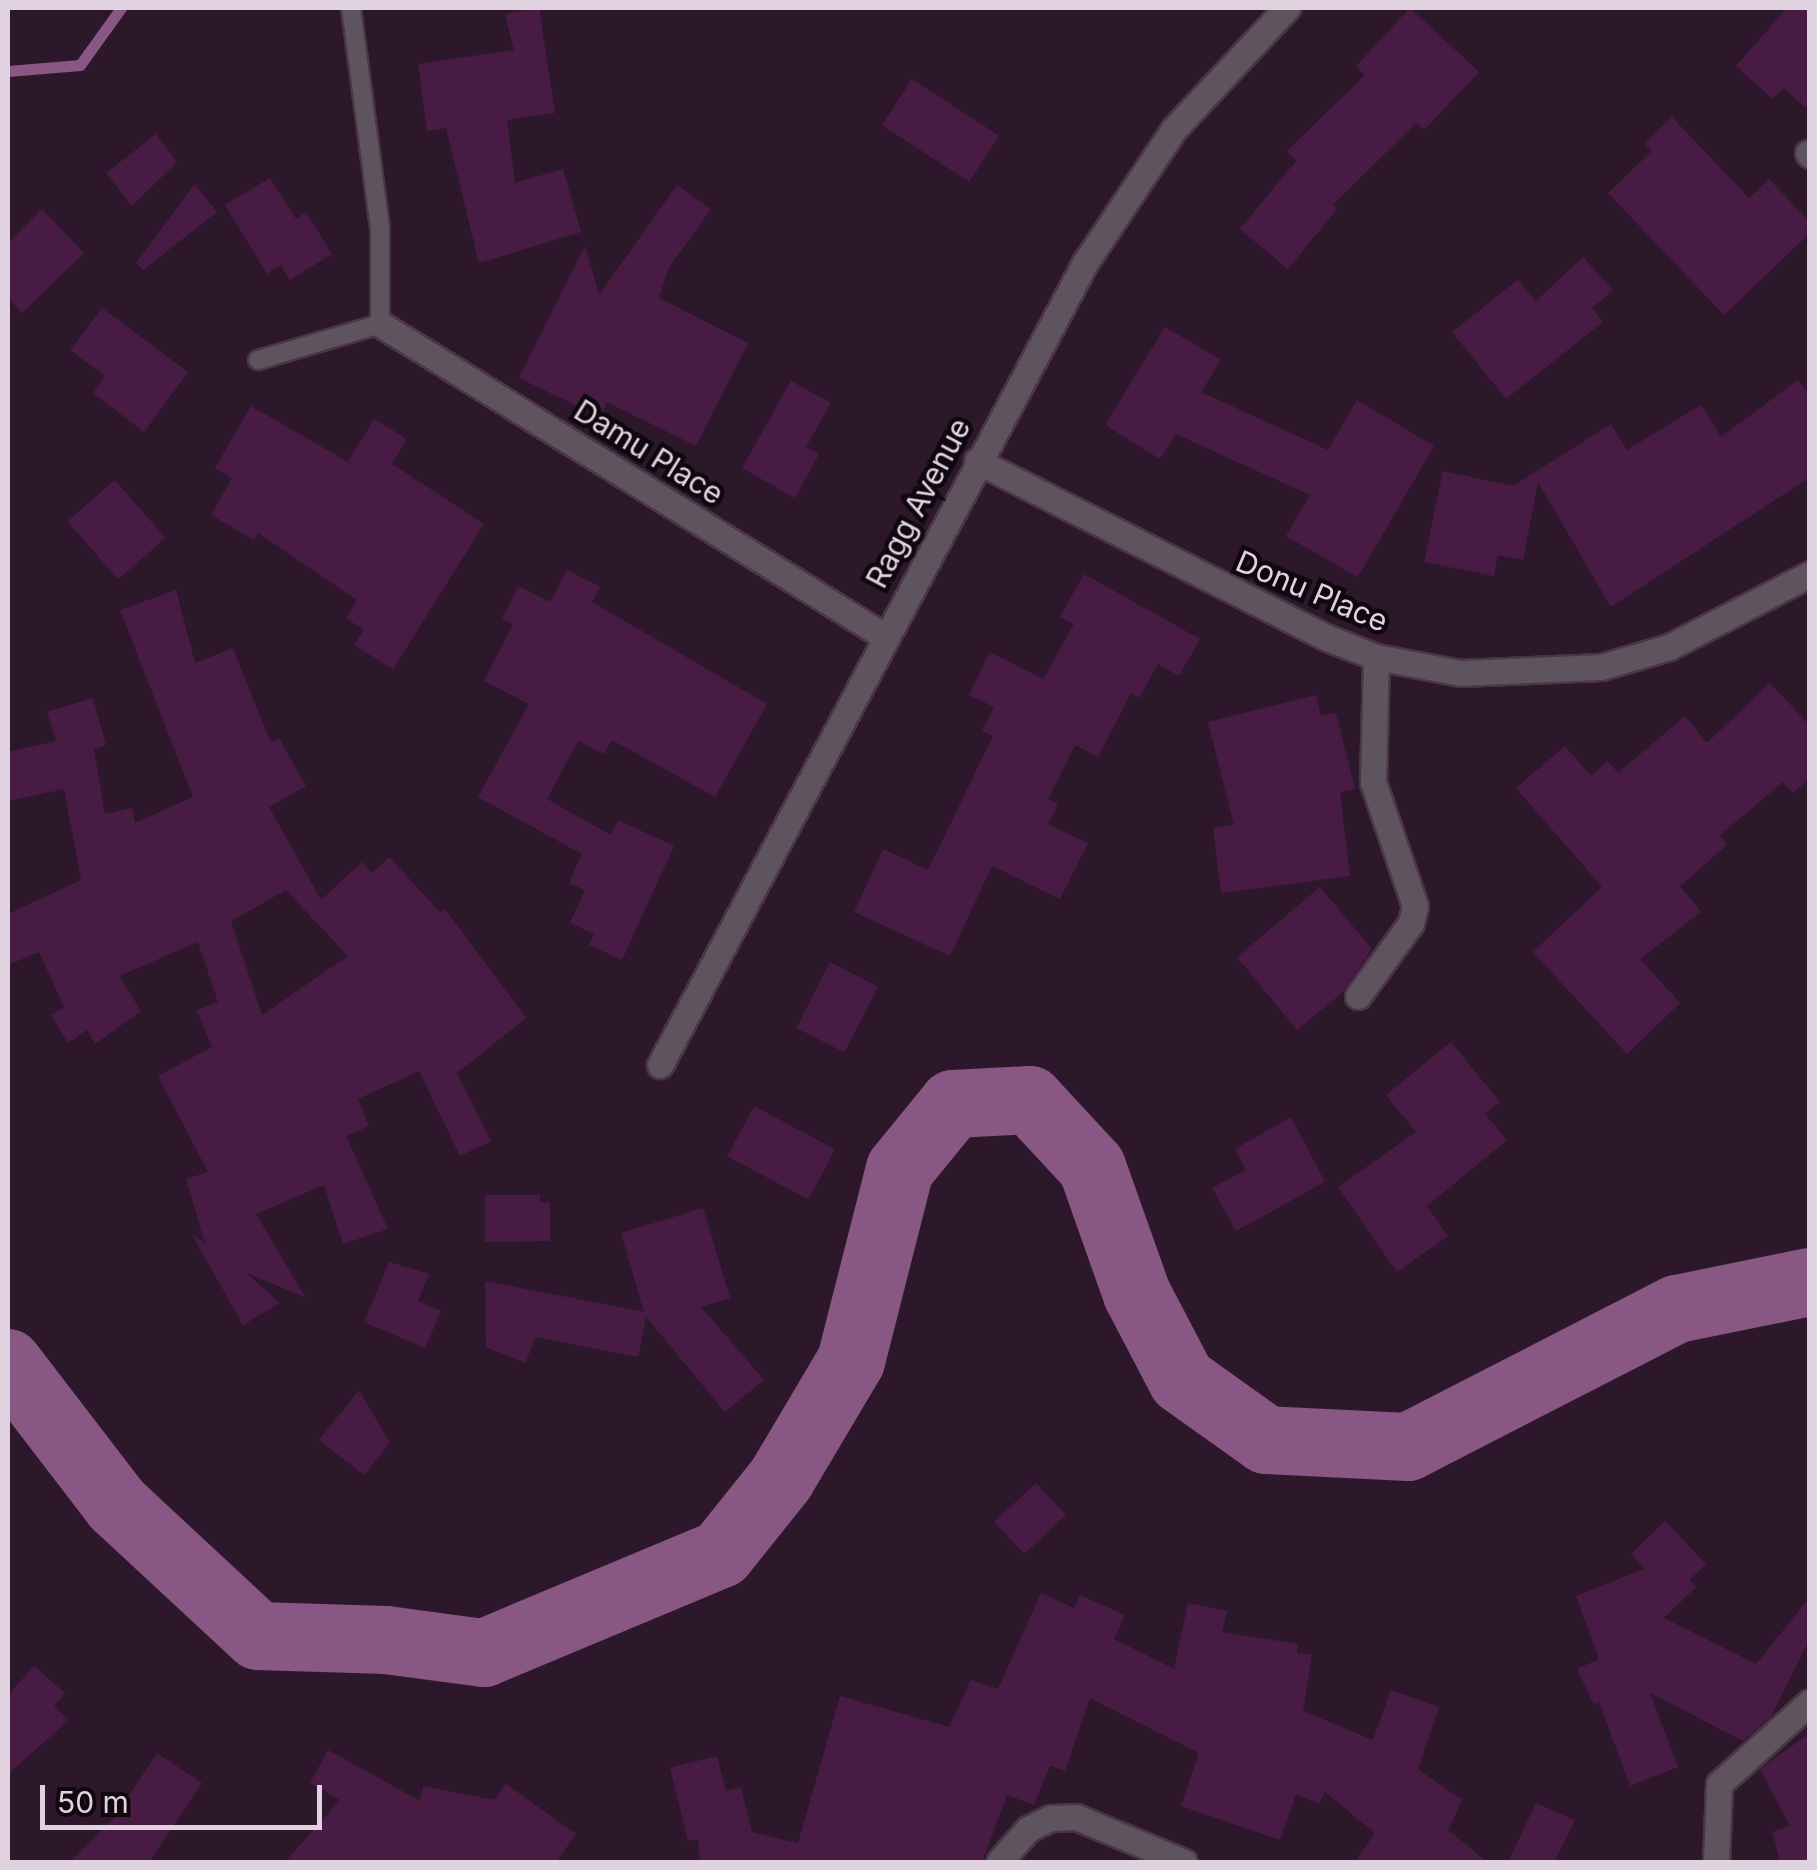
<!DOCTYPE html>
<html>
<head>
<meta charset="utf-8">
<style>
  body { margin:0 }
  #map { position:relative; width:1817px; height:1870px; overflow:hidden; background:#2d182b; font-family:Inter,sans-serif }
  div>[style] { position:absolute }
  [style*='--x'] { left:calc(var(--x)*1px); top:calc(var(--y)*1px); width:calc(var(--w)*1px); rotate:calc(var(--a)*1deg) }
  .stream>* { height:11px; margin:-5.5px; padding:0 5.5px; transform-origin:5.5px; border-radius:5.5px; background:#885783 }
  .river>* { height:68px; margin:-34px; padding:0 34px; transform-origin:34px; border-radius:34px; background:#885783 }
  .building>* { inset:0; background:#481b44; transform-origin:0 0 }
  .roads { filter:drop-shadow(2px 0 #4a3648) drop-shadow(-2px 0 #4a3648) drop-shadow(0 2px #4a3648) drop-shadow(0 -2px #4a3648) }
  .service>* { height:18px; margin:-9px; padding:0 9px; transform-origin:9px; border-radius:9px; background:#5f545e }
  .minor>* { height:25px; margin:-12.5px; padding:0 12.5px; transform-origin:12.5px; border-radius:12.5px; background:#5f545e }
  span { translate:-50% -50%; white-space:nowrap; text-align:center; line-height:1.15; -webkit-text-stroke:9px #10070f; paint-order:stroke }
  .street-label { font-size:30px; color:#e1d2df }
  .frame { position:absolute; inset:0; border:10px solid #e1d2df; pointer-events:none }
  .scale { position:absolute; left:40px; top:1785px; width:282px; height:45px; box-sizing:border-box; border:5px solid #e1d2df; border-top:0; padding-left:12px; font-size:30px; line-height:35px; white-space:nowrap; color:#e1d2df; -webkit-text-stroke:8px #10070f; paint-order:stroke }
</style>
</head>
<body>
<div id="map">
  <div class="stream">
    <div style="--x:8;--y:71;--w:72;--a:-4.8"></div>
    <div style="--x:80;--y:65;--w:70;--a:-54.3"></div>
  </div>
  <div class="river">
    <div style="--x:8;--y:1363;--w:179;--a:52.5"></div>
    <div style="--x:117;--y:1505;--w:192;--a:42.9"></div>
    <div style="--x:258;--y:1636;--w:128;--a:1.8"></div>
    <div style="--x:386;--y:1640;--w:99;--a:7.6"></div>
    <div style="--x:484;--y:1653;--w:257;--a:-22.7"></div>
    <div style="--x:721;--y:1554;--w:96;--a:-51.3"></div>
    <div style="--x:781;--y:1479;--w:137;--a:-59.3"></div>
    <div style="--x:851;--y:1361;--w:198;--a:-75.7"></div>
    <div style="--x:900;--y:1169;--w:84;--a:-50.8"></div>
    <div style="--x:953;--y:1104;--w:77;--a:-3"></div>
    <div style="--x:1030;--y:1100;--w:91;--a:47.2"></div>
    <div style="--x:1092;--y:1167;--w:135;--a:70.5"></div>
    <div style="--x:1137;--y:1294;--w:97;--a:62.4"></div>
    <div style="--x:1182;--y:1380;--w:103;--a:35.5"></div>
    <div style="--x:1266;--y:1440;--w:142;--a:2.8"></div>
    <div style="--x:1408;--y:1447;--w:302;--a:-27.2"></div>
    <div style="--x:1677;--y:1309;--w:136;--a:-11.5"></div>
  </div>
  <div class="building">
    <div style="clip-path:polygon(539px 8px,555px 113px,507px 120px,515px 183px,563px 169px,581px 232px,479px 263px,446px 128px,427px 131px,418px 64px,514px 50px,505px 14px)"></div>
    <div style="clip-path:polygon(1410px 8px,1479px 72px,1424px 130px,1416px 123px,1333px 205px,1337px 209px,1288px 269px,1240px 229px,1296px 161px,1287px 151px,1365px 75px,1356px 66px)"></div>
    <div style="clip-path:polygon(1787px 8px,1810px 8px,1810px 111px,1783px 88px,1773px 99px,1736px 66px)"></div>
    <div style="left:912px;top:79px;width:104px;height:55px;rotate:33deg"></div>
    <div style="clip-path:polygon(1672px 117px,1749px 198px,1769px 179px,1810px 222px,1810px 233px,1724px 315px,1608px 193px,1652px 151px,1644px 143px)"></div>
    <div style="clip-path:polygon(156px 134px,177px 162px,132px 206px,106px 173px)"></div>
    <div style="clip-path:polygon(270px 178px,296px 219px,306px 212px,332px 254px,290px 280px,281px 265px,267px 274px,225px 205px)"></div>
    <div style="clip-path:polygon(195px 184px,217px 212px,143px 270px,136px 263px)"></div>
    <div style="clip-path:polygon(677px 185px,711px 209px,668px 269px,659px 298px,748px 343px,696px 446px,607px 402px,600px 417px,519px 378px,585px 246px,599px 295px)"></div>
    <div style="clip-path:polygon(42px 209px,84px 253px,22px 313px,8px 298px,8px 243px)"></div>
    <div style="clip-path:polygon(1583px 257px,1613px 290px,1592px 308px,1603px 322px,1506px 399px,1452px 332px,1518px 280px,1536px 301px)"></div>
    <div style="clip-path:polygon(102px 308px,188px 372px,144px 432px,93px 393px,105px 376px,70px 350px)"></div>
    <div style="clip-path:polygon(1165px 327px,1221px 360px,1201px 392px,1328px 450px,1357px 400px,1434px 446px,1358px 577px,1286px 536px,1310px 495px,1176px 434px,1160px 459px,1105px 425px)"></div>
    <div style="clip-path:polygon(1798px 380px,1810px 396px,1810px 477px,1611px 607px,1538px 482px,1523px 560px,1498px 555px,1494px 576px,1424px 562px,1443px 471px,1513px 486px,1611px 424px,1627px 450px,1701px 405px,1721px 437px)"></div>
    <div style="clip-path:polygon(791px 381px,831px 403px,806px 447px,819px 454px,795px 498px,742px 468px)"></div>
    <div style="clip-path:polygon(251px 406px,348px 462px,374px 419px,407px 439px,392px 464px,484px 524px,393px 669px,354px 645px,364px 630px,346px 618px,357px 600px,258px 533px,254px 540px,211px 515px,232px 478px,215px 468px)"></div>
    <div style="left:115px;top:480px;width:77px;height:63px;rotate:49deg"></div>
    <div style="clip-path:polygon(567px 570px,600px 587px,592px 602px,767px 704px,715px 797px,612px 740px,604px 754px,578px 741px,547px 799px,611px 835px,618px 820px,674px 846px,622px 960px,589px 945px,594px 934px,570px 923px,585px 890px,569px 883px,582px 854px,478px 797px,529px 704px,484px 681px,513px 624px,502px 619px,518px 586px,550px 602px)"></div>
    <div style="clip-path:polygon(1084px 574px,1200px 639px,1179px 676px,1158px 664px,1139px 698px,1131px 693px,1098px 757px,1075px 745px,1048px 799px,1058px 804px,1048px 824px,1088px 843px,1060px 899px,992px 866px,950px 956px,854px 912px,883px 849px,928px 870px,993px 736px,982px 731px,994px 707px,969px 695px,990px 652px,1043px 679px,1074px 624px,1060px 617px)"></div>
    <div style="clip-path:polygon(evenodd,176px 590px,195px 663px,233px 648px,271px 743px,279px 738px,306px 786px,269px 807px,321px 900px,362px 862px,372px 873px,389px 857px,440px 912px,445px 909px,526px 1018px,457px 1073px,491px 1141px,460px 1156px,419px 1071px,358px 1099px,369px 1126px,346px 1136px,388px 1229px,343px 1244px,324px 1185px,256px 1214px,305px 1297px,246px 1273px,280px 1303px,243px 1325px,192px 1235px,205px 1243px,186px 1179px,208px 1172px,158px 1076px,212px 1047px,197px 1010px,218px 1002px,198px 942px,119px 976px,141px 1011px,95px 1044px,87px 1030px,68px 1043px,51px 1015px,64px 1007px,39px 952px,8px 965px,8px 914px,81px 880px,64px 789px,8px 801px,8px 752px,56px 741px,47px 712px,93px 698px,106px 745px,94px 749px,105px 814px,132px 808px,135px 823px,193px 797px,120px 610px,176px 590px,286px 890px,348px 956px,262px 1015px,231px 921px,286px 890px)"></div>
    <div style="clip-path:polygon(1770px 683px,1810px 726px,1810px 778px,1793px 793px,1783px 782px,1720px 835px,1727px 845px,1680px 886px,1701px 912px,1640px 959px,1680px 1003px,1627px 1054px,1533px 952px,1602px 887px,1516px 788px,1565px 746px,1591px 776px,1608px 761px,1618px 773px,1685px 716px,1707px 743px)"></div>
    <div style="clip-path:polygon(1316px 695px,1321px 716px,1336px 713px,1355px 789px,1340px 792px,1350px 876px,1221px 893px,1213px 828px,1234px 825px,1208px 722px)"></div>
    <div style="clip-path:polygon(1320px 887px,1372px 949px,1342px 993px,1297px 1030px,1237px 957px)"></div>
    <div style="left:830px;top:962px;width:54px;height:74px;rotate:27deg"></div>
    <div style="clip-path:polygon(1451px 1042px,1500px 1102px,1485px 1114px,1507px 1140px,1427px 1206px,1448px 1236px,1397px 1272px,1338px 1187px,1416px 1132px,1386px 1095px)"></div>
    <div style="left:754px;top:1106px;width:92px;height:57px;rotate:28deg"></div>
    <div style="clip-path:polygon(1291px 1117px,1325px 1182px,1236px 1231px,1212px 1188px,1246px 1170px,1235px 1149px)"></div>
    <div style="clip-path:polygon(485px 1195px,540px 1195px,540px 1203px,550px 1202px,550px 1241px,485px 1242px)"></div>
    <div style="clip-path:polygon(703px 1208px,730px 1298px,701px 1307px,764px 1380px,725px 1412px,646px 1317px,638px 1357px,536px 1337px,525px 1363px,486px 1347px,485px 1281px,644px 1312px,621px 1233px)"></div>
    <div style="clip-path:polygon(389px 1262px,429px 1274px,418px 1301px,441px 1311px,425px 1348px,364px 1322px)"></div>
    <div style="clip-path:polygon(359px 1390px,390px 1443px,364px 1475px,319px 1440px)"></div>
    <div style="left:1036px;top:1483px;width:44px;height:57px;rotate:47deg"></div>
    <div style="clip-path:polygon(1665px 1521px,1706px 1564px,1689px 1580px,1696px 1587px,1664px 1618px,1756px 1664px,1810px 1597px,1810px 1638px,1771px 1716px,1743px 1741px,1650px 1693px,1678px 1767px,1630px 1786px,1599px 1702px,1594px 1705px,1577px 1669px,1599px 1659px,1576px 1596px,1644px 1569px,1631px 1554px)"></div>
    <div style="clip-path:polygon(1041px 1593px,1074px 1608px,1080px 1595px,1125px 1615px,1114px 1639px,1174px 1669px,1188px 1603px,1227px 1611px,1222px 1632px,1298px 1644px,1297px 1653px,1312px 1655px,1303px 1711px,1373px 1740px,1391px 1690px,1439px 1707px,1418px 1769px,1462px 1800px,1448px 1830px,1487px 1862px,1355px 1862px,1375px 1833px,1325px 1792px,1319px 1804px,1296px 1794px,1280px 1840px,1181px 1806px,1199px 1753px,1090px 1698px,1065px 1771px,1050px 1766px,1034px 1805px,1007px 1795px,982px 1862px,700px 1862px,698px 1839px,688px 1841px,670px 1768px,717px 1756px,726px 1791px,741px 1787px,752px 1832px,798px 1843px,840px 1696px,949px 1727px,971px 1680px,998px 1689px)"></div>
    <div style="clip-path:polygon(34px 1666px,65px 1693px,54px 1706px,69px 1720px,8px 1774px,8px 1695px)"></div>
    <div style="clip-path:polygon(1810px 1733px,1810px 1862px,1780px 1862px,1772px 1832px,1790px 1826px,1760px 1769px)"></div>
    <div style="clip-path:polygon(328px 1750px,420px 1801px,423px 1786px,494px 1800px,506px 1784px,576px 1834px,556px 1862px,285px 1862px,340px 1800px,310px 1783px)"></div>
    <div style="clip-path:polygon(157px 1753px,202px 1783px,149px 1862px,69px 1862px,114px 1818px)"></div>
    <div style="clip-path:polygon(1536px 1803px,1575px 1820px,1554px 1862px,1508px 1862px)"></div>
  </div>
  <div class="roads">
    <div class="service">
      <div style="--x:258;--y:360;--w:127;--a:-16.4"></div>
      <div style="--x:380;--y:324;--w:96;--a:-90"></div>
      <div style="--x:380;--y:228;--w:222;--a:-97.5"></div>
    </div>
    <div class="minor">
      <div style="--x:1808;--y:153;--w:3;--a:45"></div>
      <div style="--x:380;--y:324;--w:593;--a:31.76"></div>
      <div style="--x:977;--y:461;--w:390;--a:26.8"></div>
      <div style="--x:1325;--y:637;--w:55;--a:21.4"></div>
      <div style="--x:1376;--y:657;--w:86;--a:10.7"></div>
      <div style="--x:1461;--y:673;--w:140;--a:-2.5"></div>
      <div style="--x:1601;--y:667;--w:71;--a:-16.4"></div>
      <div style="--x:1669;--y:647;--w:159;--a:-27.4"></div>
      <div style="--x:1358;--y:996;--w:90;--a:-54"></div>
      <div style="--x:1411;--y:923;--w:17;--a:-77"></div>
      <div style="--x:1415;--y:906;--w:131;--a:-108.7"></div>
      <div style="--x:1373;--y:782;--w:125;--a:-88.6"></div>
      <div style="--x:660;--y:1065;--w:908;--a:-62.08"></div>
      <div style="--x:1085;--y:263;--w:161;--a:-56.4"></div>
      <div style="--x:1174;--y:129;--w:166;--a:-47"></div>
      <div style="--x:999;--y:1862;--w:44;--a:-48.7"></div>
      <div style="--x:1028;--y:1829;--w:25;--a:-26"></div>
      <div style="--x:1051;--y:1818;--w:25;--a:-2"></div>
      <div style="--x:1076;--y:1817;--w:117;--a:22.6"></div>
      <div style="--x:1716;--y:1862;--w:78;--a:-87.8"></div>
      <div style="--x:1719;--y:1784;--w:122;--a:-42"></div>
    </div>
  </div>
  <div class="street-label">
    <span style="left:649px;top:452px;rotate:32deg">Damu Place</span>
    <span style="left:918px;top:503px;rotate:-62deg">Ragg Avenue</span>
    <span style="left:1312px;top:591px;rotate:23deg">Donu Place</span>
  </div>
  <div class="frame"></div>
  <div class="scale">50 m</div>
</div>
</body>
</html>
